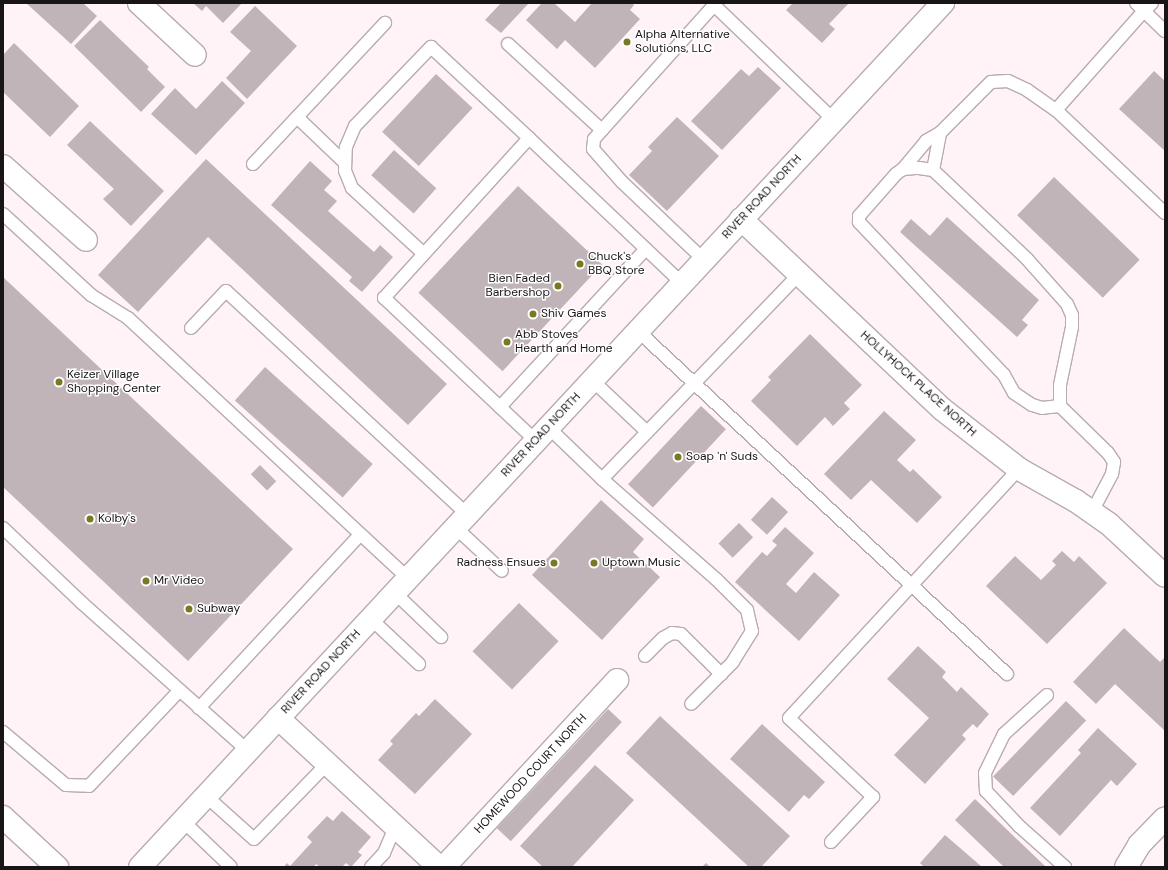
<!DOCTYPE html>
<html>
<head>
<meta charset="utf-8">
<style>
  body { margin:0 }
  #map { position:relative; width:1168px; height:870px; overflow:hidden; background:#fff3f8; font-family:"DM Sans",sans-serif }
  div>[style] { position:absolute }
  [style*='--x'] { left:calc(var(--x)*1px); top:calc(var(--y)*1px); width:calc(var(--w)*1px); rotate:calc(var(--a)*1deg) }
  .building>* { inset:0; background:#c0b4b9; transform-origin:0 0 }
  .roads { filter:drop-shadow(1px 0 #b7acb1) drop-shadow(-1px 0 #b7acb1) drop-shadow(0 1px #b7acb1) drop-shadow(0 -1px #b7acb1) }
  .lane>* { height:12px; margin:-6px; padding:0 6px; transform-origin:6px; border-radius:6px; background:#fff }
  .street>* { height:22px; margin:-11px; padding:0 11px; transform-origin:11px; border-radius:11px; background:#fff }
  .secondary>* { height:22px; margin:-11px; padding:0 11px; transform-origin:11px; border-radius:11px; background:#fff }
  .primary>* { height:22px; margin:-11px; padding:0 11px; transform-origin:11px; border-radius:11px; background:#fff }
  .dots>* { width:11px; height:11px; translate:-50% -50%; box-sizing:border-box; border:2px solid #fff; border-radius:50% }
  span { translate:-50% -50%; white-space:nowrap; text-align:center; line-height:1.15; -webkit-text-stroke:3px #fff; paint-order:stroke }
  .poi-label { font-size:12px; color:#191517 }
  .left { translate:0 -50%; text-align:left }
  .right { translate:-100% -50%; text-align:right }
  .street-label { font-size:12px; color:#191517 }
  .frame { position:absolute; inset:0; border:4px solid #191517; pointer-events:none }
</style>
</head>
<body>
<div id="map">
  <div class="building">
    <div style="clip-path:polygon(26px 3px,83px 3px,97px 16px,71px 44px)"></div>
    <div style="clip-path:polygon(193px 3px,242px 3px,223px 23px,206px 6px,202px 11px)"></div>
    <div style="clip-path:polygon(501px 3px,529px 3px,501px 33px,485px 20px)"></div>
    <div style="clip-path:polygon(542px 3px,554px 3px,575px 22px,592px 3px,632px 3px,634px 5px,630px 10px,640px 19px,595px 68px,565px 40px,557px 49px,526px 20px)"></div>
    <div style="clip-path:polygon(793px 3px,849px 3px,829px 24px,835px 29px,822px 43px,786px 10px)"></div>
    <div style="clip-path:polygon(255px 6px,297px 46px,247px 99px,226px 78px,251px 51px,230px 32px)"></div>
    <div style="clip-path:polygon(100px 20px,149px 67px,147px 69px,165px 87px,141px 112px,74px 46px)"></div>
    <div style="clip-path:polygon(14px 43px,79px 106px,50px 137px,3px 92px,3px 55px)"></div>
    <div style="clip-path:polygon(758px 67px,781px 88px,722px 150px,691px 121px,741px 69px,749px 76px)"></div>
    <div style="clip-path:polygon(1154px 71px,1165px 81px,1165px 151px,1119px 109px)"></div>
    <div style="left:436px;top:74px;width:50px;height:79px;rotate:43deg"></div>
    <div style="clip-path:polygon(222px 81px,245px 103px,196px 155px,151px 114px,175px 88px,196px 109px)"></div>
    <div style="clip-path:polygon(677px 117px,719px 156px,667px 211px,629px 175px,652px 151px,648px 147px)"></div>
    <div style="clip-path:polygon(90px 121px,164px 191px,131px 226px,103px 199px,114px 189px,67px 145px)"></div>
    <div style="left:394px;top:150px;width:57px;height:34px;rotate:42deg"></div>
    <div style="clip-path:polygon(206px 159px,447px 384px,408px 425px,208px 237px,138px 312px,98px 275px)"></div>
    <div style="clip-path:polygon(310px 161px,332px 181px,324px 190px,337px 201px,328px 211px,374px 252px,380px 245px,393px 257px,362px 292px,349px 281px,352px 277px,271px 205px)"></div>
    <div style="left:1054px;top:177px;width:119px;height:53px;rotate:44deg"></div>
    <div style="left:518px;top:186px;width:115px;height:146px;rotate:43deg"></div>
    <div style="clip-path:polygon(947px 217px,1039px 300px,1022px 320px,1028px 325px,1017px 337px,900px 232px,911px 219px,930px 236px)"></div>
    <div style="clip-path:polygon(3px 277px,293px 549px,188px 661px,3px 487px)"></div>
    <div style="clip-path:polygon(810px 334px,862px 385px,844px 403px,850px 409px,833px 426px,825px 417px,797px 446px,751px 401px,771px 380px,768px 377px)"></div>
    <div style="left:265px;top:367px;width:145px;height:45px;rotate:42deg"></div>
    <div style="left:701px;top:406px;width:34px;height:107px;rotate:43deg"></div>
    <div style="clip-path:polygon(884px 411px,916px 440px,897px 460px,910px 472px,913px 469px,942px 497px,917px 523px,871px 480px,851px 500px,824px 474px)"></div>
    <div style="left:260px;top:465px;width:23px;height:13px;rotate:45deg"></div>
    <div style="left:772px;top:497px;width:22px;height:31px;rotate:43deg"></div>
    <div style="clip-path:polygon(601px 500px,644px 539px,633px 552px,660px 577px,602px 640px,532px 575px)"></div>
    <div style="left:739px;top:523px;width:20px;height:29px;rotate:45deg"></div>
    <div style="clip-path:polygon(785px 527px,814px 553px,786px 584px,796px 593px,814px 572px,840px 595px,799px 641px,735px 582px,762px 552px,767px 556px,777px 545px,772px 541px)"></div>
    <div style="clip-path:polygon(1062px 551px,1074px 562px,1079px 556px,1107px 583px,1047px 644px,986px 586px,1015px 556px,1041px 580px,1056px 565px,1052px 561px)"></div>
    <div style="left:519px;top:603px;width:55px;height:67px;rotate:44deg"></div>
    <div style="clip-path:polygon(1124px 628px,1160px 662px,1165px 657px,1165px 731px,1115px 684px,1096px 704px,1073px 682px)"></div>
    <div style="clip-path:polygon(918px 646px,946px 672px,942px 677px,957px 692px,961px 687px,989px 714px,977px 728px,973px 724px,962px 735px,966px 739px,925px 784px,894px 755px,929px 718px,887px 679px)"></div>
    <div style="clip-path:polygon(435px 699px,472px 734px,415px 794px,378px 760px,393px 744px,390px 741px,416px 713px,419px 716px)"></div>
    <div style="left:1066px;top:701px;width:28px;height:105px;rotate:44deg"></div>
    <div style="left:608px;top:709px;width:19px;height:163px;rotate:43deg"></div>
    <div style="clip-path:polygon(660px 716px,790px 836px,761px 867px,749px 867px,626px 753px)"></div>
    <div style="clip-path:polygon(762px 724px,825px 782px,809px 799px,804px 795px,789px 812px,730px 759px)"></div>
    <div style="clip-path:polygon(1098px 728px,1137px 764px,1117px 786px,1111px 780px,1060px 836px,1030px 808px,1081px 753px,1078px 750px)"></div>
    <div style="clip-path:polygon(595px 765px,634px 800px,572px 867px,543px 867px,520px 846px)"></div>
    <div style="clip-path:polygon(975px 799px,1046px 867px,1004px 867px,955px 820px)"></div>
    <div style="clip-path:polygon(342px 811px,371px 837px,358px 852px,362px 855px,351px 867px,346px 863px,342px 867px,320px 867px,316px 864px,314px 867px,284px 867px,287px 863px,290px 866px,312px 842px,307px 837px,327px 816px,333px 821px)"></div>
    <div style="clip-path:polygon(945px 835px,982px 867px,924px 867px,920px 863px)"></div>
    <div style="clip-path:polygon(706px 863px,710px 867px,702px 867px)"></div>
  </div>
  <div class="roads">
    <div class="lane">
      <div style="--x:1136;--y:3;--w:11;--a:45"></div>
      <div style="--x:1144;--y:11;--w:11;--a:-45"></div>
      <div style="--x:508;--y:44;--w:127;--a:42.5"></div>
      <div style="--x:1056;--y:110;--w:132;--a:-48.4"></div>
      <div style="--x:1144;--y:11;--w:29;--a:44"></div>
      <div style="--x:345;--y:163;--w:66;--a:-136.2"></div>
      <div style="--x:297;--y:117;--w:129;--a:-46.9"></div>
      <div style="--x:253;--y:164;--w:64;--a:-46.9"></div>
      <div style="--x:902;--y:170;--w:38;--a:-50"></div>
      <div style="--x:926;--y:141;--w:16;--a:-30"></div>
      <div style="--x:940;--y:133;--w:72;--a:-45"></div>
      <div style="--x:991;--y:82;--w:17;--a:-3"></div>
      <div style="--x:1008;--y:81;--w:21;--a:25"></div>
      <div style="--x:1027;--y:90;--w:35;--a:35"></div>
      <div style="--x:1056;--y:110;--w:150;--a:43.4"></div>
      <div style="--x:933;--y:170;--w:38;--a:-79"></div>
      <div style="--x:3;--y:214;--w:120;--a:42.6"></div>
      <div style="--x:91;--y:295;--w:44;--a:31.9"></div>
      <div style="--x:128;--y:318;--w:382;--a:42.9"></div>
      <div style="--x:424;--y:254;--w:98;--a:-137.5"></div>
      <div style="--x:352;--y:188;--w:18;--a:-112"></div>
      <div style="--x:345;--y:171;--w:24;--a:-88"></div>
      <div style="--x:346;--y:147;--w:23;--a:-67"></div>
      <div style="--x:355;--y:126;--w:110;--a:-46.1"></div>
      <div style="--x:431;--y:47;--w:134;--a:42.9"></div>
      <div style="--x:704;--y:260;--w:113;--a:-136.4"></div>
      <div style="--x:622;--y:182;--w:44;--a:-131.3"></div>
      <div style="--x:593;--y:149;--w:10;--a:-84"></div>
      <div style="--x:594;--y:139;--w:12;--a:-48"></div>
      <div style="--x:602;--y:130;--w:168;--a:-48.1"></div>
      <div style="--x:714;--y:5;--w:166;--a:43.8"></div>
      <div style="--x:191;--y:328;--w:51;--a:-46.6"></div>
      <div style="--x:226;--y:291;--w:328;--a:42.8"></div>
      <div style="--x:638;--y:331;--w:504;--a:42.91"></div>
      <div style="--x:592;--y:380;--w:76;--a:43.4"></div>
      <div style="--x:1060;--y:406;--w:18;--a:174"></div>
      <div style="--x:1042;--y:408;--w:10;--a:-163"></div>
      <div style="--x:1032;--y:405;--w:22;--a:-146"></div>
      <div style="--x:1014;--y:393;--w:21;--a:-119"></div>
      <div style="--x:1004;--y:375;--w:211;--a:-133.5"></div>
      <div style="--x:859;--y:222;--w:6;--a:-90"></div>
      <div style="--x:859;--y:216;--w:56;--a:-48.6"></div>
      <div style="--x:896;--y:174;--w:9;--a:-36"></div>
      <div style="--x:903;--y:169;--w:16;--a:-4"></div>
      <div style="--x:919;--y:168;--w:14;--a:8"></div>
      <div style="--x:933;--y:170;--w:129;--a:43.4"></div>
      <div style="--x:1027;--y:259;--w:60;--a:48.4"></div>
      <div style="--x:1067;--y:304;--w:12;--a:66"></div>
      <div style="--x:1072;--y:315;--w:12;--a:90"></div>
      <div style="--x:1072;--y:327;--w:59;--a:101.7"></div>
      <div style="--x:1060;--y:385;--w:21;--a:90"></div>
      <div style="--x:1060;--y:406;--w:67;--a:44.4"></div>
      <div style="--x:1108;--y:453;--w:11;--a:56"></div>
      <div style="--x:1114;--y:462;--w:12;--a:99"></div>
      <div style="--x:1112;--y:474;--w:43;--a:117.8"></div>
      <div style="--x:500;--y:407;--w:215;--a:-47.3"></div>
      <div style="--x:548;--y:427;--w:75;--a:43.9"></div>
      <div style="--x:602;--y:479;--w:284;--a:-46.1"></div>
      <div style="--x:536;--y:441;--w:209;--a:-136.7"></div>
      <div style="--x:384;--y:298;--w:216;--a:-47.8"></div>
      <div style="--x:529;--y:138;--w:211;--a:43.5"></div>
      <div style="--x:602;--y:479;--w:152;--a:41.3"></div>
      <div style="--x:716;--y:579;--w:44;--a:45"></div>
      <div style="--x:747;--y:610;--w:22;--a:77"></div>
      <div style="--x:752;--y:631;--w:36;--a:122"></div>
      <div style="--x:733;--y:662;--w:59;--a:135"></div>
      <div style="--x:455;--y:527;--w:64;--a:43.1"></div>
      <div style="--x:3;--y:528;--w:109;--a:43.5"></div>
      <div style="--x:82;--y:603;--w:222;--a:41.7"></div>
      <div style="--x:395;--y:593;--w:64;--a:43.7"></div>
      <div style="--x:371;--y:619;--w:66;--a:43.2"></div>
      <div style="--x:645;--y:656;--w:25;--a:-45"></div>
      <div style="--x:663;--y:638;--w:10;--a:-29"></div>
      <div style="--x:672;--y:633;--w:9;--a:6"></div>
      <div style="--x:681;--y:634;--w:57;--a:45"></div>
      <div style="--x:1047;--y:695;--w:58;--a:137.8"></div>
      <div style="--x:1004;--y:734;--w:43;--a:116"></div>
      <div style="--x:985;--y:773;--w:18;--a:87"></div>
      <div style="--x:986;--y:791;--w:48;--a:46.7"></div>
      <div style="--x:1019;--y:826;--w:62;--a:41.7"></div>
      <div style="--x:199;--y:708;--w:236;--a:-47.1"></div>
      <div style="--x:3;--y:732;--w:82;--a:40.1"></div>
      <div style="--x:66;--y:785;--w:23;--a:2"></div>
      <div style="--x:89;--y:786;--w:131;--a:-46.5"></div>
      <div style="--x:206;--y:796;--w:64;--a:41.9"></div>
      <div style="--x:254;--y:839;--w:105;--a:-45.8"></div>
      <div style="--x:183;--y:821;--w:66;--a:43.8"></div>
      <div style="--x:831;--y:842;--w:62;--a:-47"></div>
      <div style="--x:873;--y:797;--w:115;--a:-136.8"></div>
      <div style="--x:789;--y:718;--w:339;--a:-47.3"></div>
      <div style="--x:371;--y:867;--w:19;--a:-47"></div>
      <div style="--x:384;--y:853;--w:28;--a:-67"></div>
    </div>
    <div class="street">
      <div style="--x:139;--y:3;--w:76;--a:42.9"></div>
      <div style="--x:3;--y:166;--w:111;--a:41.7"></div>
      <div style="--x:741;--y:219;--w:277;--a:43.4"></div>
      <div style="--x:942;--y:409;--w:98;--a:37.9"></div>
      <div style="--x:1019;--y:469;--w:65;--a:29.3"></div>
      <div style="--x:1076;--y:501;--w:40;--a:34.9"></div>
      <div style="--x:1109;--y:524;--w:76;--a:42.9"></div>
      <div style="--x:278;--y:718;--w:219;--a:42.8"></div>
      <div style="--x:444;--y:867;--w:255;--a:-47.2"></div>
      <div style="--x:1126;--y:867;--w:26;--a:-59"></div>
      <div style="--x:1139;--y:845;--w:37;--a:-46"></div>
    </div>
    <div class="secondary">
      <div style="--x:3;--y:817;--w:74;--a:42.8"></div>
    </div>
    <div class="primary">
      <div style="--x:140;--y:867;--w:1180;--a:-47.1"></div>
    </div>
  </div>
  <div class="dots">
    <div style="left:627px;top:42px;background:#777a23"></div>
    <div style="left:580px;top:264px;background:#777a23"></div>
    <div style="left:558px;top:286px;background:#777a23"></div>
    <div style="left:533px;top:314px;background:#777a23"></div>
    <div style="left:507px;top:342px;background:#777a23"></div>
    <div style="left:59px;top:382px;background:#777a23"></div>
    <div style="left:678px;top:457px;background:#777a23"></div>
    <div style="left:90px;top:519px;background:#777a23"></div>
    <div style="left:554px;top:563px;background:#777a23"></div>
    <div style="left:594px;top:563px;background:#777a23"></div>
    <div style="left:146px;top:581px;background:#777a23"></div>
    <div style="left:189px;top:609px;background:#777a23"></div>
  </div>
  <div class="poi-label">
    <span class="left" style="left:635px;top:42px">Alpha Alternative<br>Solutions, LLC</span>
    <span class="left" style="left:588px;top:264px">Chuck's<br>BBQ Store</span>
    <span class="right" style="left:550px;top:286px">Bien Faded<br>Barbershop</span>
    <span class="left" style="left:541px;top:314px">Shiv Games</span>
    <span class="left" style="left:515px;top:342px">Abb Stoves<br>Hearth and Home</span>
    <span class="left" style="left:67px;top:382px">Keizer Village<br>Shopping Center</span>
    <span class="left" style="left:686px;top:457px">Soap 'n' Suds</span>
    <span class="left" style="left:98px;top:519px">Kolby's</span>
    <span class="right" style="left:546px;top:563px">Radness Ensues</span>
    <span class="left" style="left:602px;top:563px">Uptown Music</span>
    <span class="left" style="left:154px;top:581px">Mr Video</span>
    <span class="left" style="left:197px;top:609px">Subway</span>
  </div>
  <div class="street-label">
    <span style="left:762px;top:197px;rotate:-47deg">RIVER ROAD NORTH</span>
    <span style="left:918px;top:384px;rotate:42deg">HOLLYHOCK PLACE NORTH</span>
    <span style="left:541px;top:435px;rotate:-47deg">RIVER ROAD NORTH</span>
    <span style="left:321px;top:672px;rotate:-47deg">RIVER ROAD NORTH</span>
    <span style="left:531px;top:774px;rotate:-47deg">HOMEWOOD COURT NORTH</span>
  </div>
  <div class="frame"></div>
</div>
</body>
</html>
